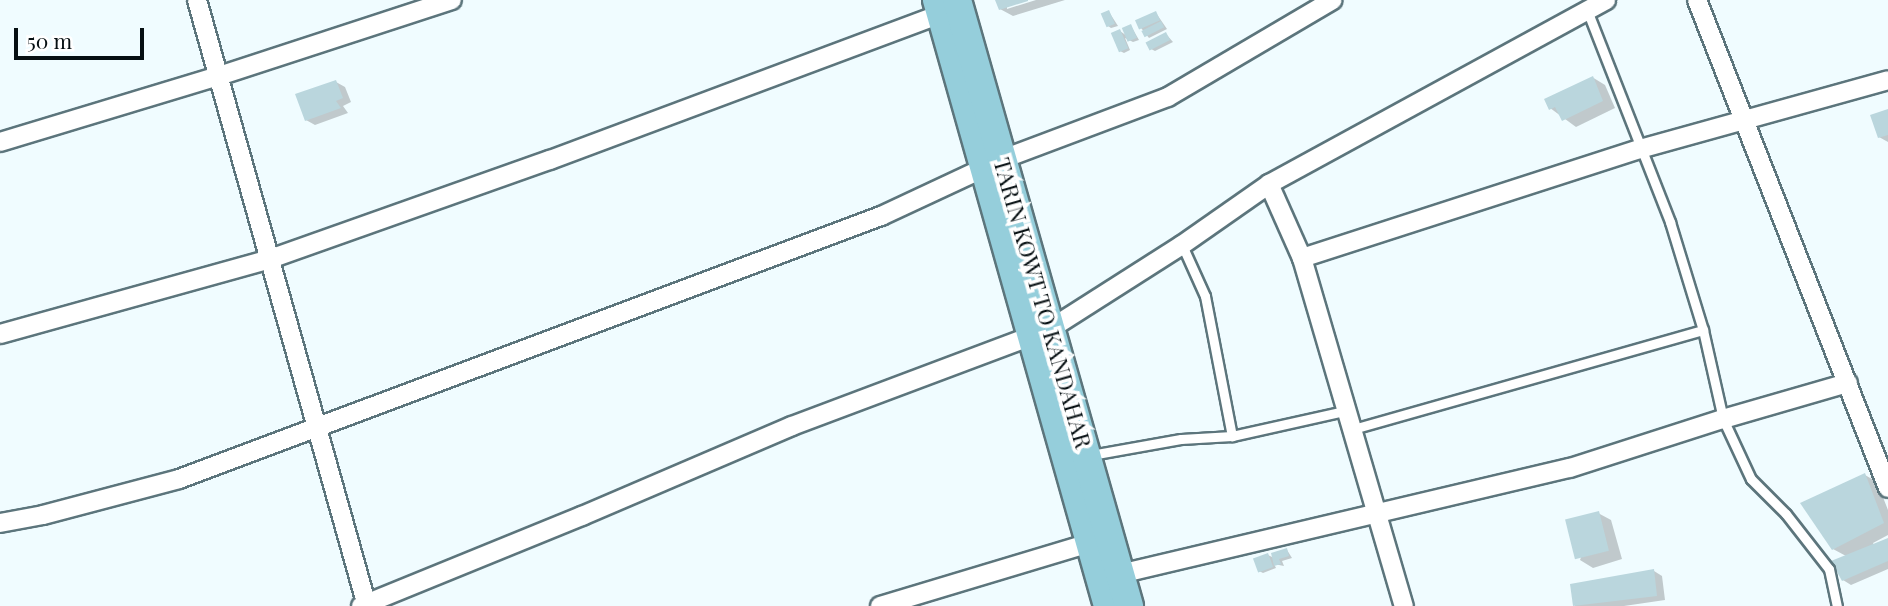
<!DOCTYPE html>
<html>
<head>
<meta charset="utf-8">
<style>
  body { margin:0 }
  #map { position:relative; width:1888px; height:606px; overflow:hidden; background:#f0fcff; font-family:"Playfair Display",serif }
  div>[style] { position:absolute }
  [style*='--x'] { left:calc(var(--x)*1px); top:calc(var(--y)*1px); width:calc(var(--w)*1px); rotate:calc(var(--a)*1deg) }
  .shadow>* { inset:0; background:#0003 }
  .building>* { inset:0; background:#bad6dd; transform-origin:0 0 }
  .roads { filter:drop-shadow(2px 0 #5c757c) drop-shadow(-2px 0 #5c757c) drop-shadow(0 2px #5c757c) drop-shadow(0 -2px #5c757c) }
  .lane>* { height:9px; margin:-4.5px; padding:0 4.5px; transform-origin:4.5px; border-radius:4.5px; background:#fff }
  .street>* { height:18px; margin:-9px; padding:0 9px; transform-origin:9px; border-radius:9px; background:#fff }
  .primary>* { height:28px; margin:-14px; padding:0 14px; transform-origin:14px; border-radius:14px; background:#95cedb }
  span { translate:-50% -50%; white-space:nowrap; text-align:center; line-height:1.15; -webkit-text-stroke:7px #fff; paint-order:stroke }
  .street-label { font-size:23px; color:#060f12 }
  .scale { position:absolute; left:14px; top:28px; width:130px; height:32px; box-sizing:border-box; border:4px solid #060f12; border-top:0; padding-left:9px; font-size:21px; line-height:24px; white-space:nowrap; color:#060f12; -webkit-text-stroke:5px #fff; paint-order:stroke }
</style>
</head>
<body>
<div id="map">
  <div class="shadow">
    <div style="clip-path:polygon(997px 0,1024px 0,1007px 5px,1007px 9px,1036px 0,1065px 0,1013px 16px,1000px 9px)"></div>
    <div style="clip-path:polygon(1109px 12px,1118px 26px,1111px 28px,1108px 26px)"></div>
    <div style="clip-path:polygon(1156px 13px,1167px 29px,1149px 38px,1141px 28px)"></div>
    <div style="clip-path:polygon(1131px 26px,1139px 40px,1133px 42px,1125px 38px,1130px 50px,1124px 53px,1120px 51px,1120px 31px,1127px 36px)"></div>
    <div style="clip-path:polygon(1166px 34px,1173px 42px,1155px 51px,1151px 49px)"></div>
    <div style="clip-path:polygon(1592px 77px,1605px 85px,1615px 108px,1576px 127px,1550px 108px)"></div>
    <div style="clip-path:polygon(336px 82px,345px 87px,351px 102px,343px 106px,348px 113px,315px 125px,306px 120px)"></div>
    <div style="clip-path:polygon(1888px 110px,1888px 142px,1879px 137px)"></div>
    <div style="clip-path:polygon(1865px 475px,1877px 482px,1888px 510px,1888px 535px,1873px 543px,1874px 545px,1888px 540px,1888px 569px,1851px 585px,1843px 580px,1846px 556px,1833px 549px)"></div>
    <div style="clip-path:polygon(1598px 513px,1611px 520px,1622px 559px,1593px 568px,1580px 560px)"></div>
    <div style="clip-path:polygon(1287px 550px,1292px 558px,1282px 561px,1284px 566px,1274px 564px,1276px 568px,1263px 573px,1259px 571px,1268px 555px,1274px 558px)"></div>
    <div style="clip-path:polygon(1654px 571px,1662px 576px,1665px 600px,1624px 606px,1575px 606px,1572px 585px)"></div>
  </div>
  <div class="building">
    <div style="clip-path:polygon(995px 0,1028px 0,1028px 1px,999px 10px)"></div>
    <div style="left:1109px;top:10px;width:15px;height:9px;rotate:67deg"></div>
    <div style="left:1156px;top:11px;width:10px;height:23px;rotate:66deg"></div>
    <div style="left:1161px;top:21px;width:7px;height:22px;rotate:63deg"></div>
    <div style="left:1131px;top:24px;width:15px;height:10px;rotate:67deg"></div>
    <div style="left:1120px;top:29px;width:21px;height:10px;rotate:67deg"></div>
    <div style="left:1166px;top:32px;width:9px;height:23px;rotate:63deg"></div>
    <div style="clip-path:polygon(1593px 76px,1603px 101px,1562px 121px,1555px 107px,1549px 110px,1544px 99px)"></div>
    <div style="clip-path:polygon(336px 80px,343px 98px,336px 101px,341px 108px,305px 121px,295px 94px)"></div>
    <div style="clip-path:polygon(1888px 109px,1888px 135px,1878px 138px,1870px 115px)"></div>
    <div style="clip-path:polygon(1865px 473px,1884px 523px,1832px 550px,1800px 503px)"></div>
    <div style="left:1599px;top:511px;width:41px;height:35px;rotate:76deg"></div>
    <div style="clip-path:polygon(1888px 538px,1888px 561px,1842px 581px,1831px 561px)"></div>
    <div style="clip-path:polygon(1287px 548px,1289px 556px,1279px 559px,1281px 564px,1274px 566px,1271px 553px)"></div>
    <div style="left:1268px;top:553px;width:15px;height:16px;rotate:70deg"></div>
    <div style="clip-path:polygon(1654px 569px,1657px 596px,1573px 606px,1570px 584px)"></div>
  </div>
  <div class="roads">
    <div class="lane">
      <div style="--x:1587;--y:10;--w:228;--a:68.6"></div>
      <div style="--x:1670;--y:222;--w:113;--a:73"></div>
      <div style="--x:1703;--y:330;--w:91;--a:77.3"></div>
      <div style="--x:1723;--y:419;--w:66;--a:65"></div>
      <div style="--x:1751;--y:479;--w:49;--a:45"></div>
      <div style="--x:1786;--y:514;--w:70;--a:52"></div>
      <div style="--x:1829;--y:569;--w:38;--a:78"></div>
      <div style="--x:1182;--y:245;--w:56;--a:65.7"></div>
      <div style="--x:1205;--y:296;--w:143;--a:79.1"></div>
      <div style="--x:1353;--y:429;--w:364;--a:-15.8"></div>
      <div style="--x:1091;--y:455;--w:91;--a:-10.1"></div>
      <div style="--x:1181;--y:439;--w:51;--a:-3.4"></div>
      <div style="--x:1232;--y:436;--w:119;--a:-12.6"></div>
    </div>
    <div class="street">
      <div style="--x:197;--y:0;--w:629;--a:74.33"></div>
      <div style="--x:1697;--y:0;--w:524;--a:68.62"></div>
      <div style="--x:0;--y:142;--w:229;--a:-16.8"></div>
      <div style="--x:219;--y:76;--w:245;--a:-18.1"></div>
      <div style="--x:1003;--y:159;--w:176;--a:-20.6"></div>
      <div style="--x:1168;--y:97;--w:191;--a:-30.5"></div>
      <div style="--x:1269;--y:184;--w:81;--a:66"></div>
      <div style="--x:1302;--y:258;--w:363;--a:73.7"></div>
      <div style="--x:1302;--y:258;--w:355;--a:-17.9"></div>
      <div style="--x:1640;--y:149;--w:257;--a:-15.5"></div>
      <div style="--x:0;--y:334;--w:280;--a:-15.5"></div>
      <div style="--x:270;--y:259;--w:297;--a:-19.5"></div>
      <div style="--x:550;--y:160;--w:417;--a:-20.5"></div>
      <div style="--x:0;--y:523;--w:44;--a:-10.5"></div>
      <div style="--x:43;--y:515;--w:141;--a:-14.8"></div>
      <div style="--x:179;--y:479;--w:750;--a:-20.54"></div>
      <div style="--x:881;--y:216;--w:114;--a:-25"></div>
      <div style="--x:1120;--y:574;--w:462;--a:-13.3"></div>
      <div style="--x:1570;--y:468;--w:161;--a:-17.8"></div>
      <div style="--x:1723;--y:419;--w:130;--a:-16.1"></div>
      <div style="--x:361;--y:606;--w:239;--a:-22.2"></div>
      <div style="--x:582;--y:516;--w:228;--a:-23.2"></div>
      <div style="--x:792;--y:426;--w:276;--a:-20.6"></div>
      <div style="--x:1050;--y:329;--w:156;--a:-32.5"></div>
      <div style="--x:1182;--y:245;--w:106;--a:-35"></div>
      <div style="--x:1269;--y:184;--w:384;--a:-28.6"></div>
      <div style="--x:880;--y:606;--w:219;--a:-16.7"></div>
    </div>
    <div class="primary">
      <div style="--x:937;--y:0;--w:630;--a:74.24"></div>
      <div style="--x:957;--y:0;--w:630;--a:74.15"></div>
    </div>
  </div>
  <div class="street-label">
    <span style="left:1043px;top:303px;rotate:74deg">TARIN KOWT TO KANDAHAR</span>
  </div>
  <div class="scale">50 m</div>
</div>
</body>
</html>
